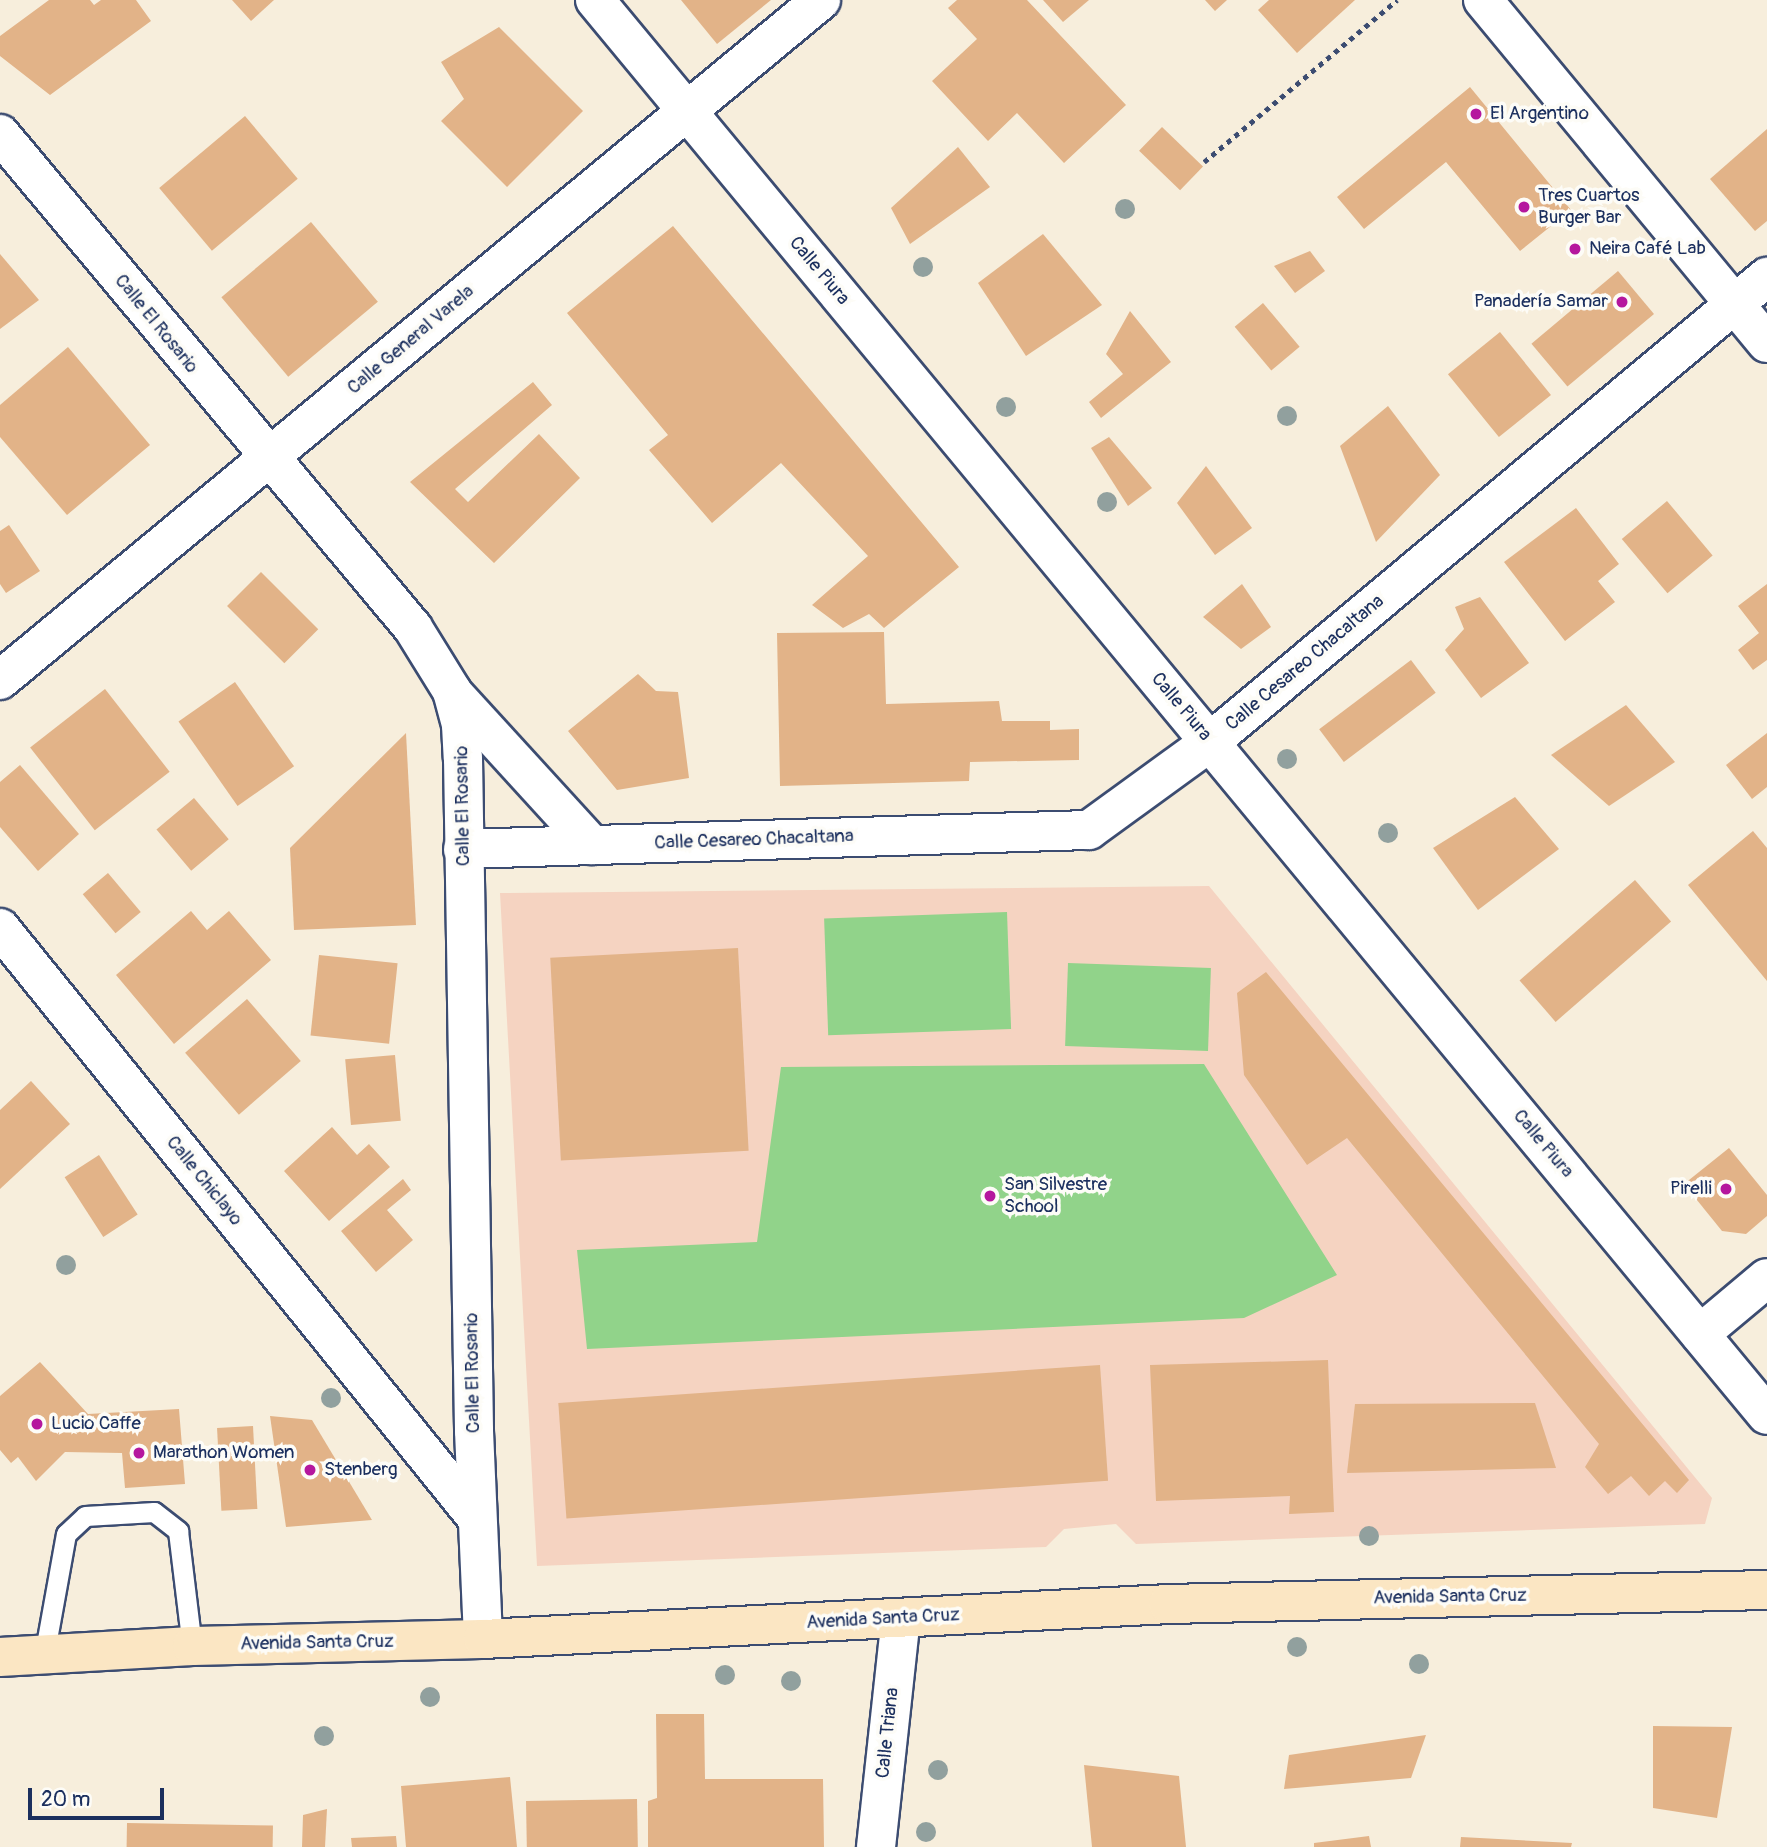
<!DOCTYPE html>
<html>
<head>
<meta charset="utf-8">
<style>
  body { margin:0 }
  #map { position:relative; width:1767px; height:1847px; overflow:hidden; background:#f7eedc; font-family:Pangolin,sans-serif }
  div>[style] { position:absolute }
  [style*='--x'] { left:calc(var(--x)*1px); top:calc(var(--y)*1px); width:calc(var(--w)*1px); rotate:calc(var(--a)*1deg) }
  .built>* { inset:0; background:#f5d3c1 }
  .green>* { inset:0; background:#91d38a; transform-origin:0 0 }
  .building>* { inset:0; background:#e2b388; transform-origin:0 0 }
  .path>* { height:4.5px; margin-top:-2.25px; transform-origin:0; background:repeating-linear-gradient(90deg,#3c4c71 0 5px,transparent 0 10px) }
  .roads { filter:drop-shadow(2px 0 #3c4c71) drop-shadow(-2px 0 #3c4c71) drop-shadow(0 2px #3c4c71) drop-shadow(0 -2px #3c4c71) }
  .lane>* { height:19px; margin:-9.5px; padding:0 9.5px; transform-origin:9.5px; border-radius:9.5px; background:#fff }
  .street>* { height:38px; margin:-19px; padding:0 19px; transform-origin:19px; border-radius:19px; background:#fff }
  .secondary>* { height:38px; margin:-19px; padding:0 19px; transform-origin:19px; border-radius:19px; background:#fbe6c3 }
  .trees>* { width:20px; height:20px; margin:-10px; border-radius:50%; background:#91a09e }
  .dots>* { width:19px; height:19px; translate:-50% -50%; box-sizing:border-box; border:4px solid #fdfcf7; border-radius:50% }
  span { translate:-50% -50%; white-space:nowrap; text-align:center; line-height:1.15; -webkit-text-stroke:7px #fdfcf7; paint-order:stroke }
  .poi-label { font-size:19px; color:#1b2f5e }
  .left { translate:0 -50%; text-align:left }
  .right { translate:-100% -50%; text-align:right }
  .street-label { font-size:19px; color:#1b2f5e }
  .scale { position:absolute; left:28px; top:1788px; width:136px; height:32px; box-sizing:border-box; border:4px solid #1b2f5e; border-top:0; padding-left:9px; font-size:21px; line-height:24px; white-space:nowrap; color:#1b2f5e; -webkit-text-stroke:5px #fdfcf7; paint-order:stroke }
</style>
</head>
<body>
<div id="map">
  <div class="built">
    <div style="clip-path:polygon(1209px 886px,1712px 1498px,1705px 1524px,1136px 1544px,1116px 1524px,1064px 1529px,1046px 1547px,537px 1566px,500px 893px)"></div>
  </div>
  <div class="green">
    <div style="left:1007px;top:912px;width:117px;height:183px;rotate:88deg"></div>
    <div style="left:1068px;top:963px;width:143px;height:83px;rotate:2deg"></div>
    <div style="clip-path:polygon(1204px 1064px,1337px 1275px,1244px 1318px,587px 1349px,577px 1250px,757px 1242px,781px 1067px)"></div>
  </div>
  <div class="building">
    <div style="clip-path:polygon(49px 0,90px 0,94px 5px,101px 0,136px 0,151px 21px,50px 95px,0 56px,0 36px)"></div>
    <div style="clip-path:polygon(232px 0,274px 0,251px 21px)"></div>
    <div style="clip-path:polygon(681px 0,771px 0,717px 44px)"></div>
    <div style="clip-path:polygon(957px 0,1027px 0,1126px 105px,1064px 163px,1017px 113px,988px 141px,932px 81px,977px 39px,948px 8px)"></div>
    <div style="clip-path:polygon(1043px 0,1089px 0,1063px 22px)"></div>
    <div style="clip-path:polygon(1205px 0,1227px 0,1215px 11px)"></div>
    <div style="clip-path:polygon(1269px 0,1355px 0,1297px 53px,1258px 10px)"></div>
    <div style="clip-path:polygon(499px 27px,583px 111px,507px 187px,441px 121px,464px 99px,441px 62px)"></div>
    <div style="clip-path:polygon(1470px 87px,1571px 210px,1520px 251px,1446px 162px,1364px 229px,1337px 197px)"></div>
    <div style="left:245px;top:116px;width:82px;height:112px;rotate:50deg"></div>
    <div style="left:1162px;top:127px;width:57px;height:33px;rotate:44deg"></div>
    <div style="clip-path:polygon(1767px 129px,1767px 221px,1755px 231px,1710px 179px)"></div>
    <div style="clip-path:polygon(958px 147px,990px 187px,910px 244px,891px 208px)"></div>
    <div style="left:311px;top:222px;width:104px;height:117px;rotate:50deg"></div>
    <div style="clip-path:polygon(673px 226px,959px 567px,884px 628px,869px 614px,843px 628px,812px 605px,868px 556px,781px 463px,712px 523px,649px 450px,668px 435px,567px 313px)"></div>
    <div style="clip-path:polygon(1043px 234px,1102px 305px,1026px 356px,978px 283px)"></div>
    <div style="clip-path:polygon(1310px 251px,1325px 271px,1295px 293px,1274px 266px)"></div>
    <div style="clip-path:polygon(0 254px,39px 300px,0 329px)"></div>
    <div style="left:1618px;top:271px;width:56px;height:113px;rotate:50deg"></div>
    <div style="left:1263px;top:303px;width:57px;height:37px;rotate:50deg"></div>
    <div style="clip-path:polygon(1130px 311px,1171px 362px,1101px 418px,1089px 402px,1123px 374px,1106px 354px)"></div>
    <div style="left:1500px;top:332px;width:81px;height:67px;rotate:51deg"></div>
    <div style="clip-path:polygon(68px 347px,150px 445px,67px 515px,0 437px,0 405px)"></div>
    <div style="clip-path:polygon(533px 382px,552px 405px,455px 489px,468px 502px,539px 434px,580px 478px,494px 563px,410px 482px)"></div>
    <div style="clip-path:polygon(1388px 406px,1440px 475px,1376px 542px,1340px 446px)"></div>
    <div style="clip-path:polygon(1109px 437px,1152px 488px,1128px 506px,1091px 448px)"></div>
    <div style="clip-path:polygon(1206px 466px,1252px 528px,1215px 555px,1177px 503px)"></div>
    <div style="left:1667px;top:501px;width:71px;height:59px;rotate:50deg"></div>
    <div style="clip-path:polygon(1576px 508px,1619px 564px,1598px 581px,1615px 602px,1565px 641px,1504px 562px)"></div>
    <div style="clip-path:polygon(9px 525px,40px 571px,6px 593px,0 584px,0 531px)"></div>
    <div style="left:261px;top:572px;width:81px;height:48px;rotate:45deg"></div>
    <div style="clip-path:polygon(1242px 584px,1271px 627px,1241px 649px,1203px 617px)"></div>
    <div style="clip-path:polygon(1767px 584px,1767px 660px,1753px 670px,1738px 650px,1759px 633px,1738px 606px)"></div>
    <div style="clip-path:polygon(1480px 597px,1529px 663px,1481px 698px,1445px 650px,1464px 629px,1455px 607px)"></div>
    <div style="clip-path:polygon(884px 632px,886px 704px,999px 701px,1002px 721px,1050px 721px,1050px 730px,1079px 729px,1079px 760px,970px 762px,969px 781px,780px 786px,777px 633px)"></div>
    <div style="left:1411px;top:660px;width:41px;height:115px;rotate:53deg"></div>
    <div style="clip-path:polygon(638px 674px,656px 691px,678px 692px,689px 778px,617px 790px,568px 731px)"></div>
    <div style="left:235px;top:682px;width:103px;height:69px;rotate:55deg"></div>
    <div style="left:105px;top:689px;width:105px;height:95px;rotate:52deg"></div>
    <div style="clip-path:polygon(1626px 705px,1675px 762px,1609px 806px,1551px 755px)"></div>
    <div style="clip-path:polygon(406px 733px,416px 925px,294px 930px,290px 848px)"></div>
    <div style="clip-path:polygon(1767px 733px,1767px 787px,1752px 799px,1726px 765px)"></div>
    <div style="clip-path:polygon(20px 765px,79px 834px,38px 871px,0 827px,0 782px)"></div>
    <div style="clip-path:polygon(1515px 797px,1559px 849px,1478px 910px,1433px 848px)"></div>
    <div style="left:194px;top:798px;width:54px;height:49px;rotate:50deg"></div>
    <div style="clip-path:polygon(1753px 831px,1767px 848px,1767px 981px,1688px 885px)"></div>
    <div style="left:108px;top:873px;width:51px;height:33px;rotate:50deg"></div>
    <div style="left:1635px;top:880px;width:55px;height:153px;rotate:49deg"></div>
    <div style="clip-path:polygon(191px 911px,207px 930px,229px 911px,271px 960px,174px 1044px,116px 975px)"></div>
    <div style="left:738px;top:948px;width:203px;height:188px;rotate:87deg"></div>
    <div style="left:319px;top:955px;width:79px;height:81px;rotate:6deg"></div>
    <div style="clip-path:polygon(1266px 972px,1689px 1480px,1677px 1493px,1665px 1481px,1649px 1496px,1631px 1476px,1608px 1494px,1585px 1467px,1599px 1444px,1347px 1138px,1307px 1165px,1244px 1075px,1237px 993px)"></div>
    <div style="left:247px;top:999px;width:82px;height:82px;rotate:49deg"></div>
    <div style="left:395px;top:1055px;width:66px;height:50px;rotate:85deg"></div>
    <div style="clip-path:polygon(31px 1081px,70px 1124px,0 1189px,0 1110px)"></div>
    <div style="clip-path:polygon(332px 1127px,357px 1155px,369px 1144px,390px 1167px,329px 1221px,284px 1171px)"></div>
    <div style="clip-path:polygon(1729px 1148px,1767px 1195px,1767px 1216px,1746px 1234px,1722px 1231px,1684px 1184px)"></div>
    <div style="left:99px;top:1155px;width:71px;height:41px;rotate:57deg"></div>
    <div style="clip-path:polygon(403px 1179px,411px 1190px,387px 1210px,413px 1240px,376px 1272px,341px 1231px)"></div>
    <div style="clip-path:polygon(1328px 1360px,1334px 1512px,1289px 1514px,1290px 1496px,1156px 1501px,1150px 1365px)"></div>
    <div style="clip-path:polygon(40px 1362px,88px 1414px,179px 1409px,185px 1484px,125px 1488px,122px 1453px,65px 1452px,36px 1481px,18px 1457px,11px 1463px,0 1450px,0 1396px)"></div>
    <div style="left:1100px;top:1365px;width:116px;height:543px;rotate:86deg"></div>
    <div style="clip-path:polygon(1535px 1403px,1556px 1468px,1347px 1473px,1355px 1404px)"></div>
    <div style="clip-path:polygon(270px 1416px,312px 1420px,372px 1520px,286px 1527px)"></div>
    <div style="left:253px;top:1426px;width:83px;height:36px;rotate:87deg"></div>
    <div style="clip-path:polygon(656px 1714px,704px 1714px,705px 1779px,823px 1779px,824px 1847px,648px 1847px,648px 1801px,657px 1798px)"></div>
    <div style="clip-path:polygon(1653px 1726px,1732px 1727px,1717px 1818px,1653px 1808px)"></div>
    <div style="clip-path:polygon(1426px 1735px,1411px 1778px,1284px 1789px,1289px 1755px)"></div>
    <div style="clip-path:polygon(1084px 1765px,1179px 1776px,1186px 1847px,1092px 1847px)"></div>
    <div style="clip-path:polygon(510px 1777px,517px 1847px,406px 1847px,401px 1786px)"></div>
    <div style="left:637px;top:1799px;width:48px;height:111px;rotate:89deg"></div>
    <div style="clip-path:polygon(327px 1809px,325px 1847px,302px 1847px,303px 1815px)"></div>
    <div style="left:127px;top:1823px;width:146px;height:24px;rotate:1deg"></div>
    <div style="clip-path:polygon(396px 1836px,397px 1847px,352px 1847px,351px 1838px)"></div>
    <div style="clip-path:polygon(1369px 1836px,1371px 1847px,1314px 1847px,1314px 1843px)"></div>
    <div style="clip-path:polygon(1461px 1837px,1572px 1843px,1571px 1847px,1460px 1847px)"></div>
  </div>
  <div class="path">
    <div style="--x:1204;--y:162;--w:252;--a:-40"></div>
  </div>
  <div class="roads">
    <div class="lane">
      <div style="--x:44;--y:1656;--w:124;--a:-79.8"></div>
      <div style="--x:66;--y:1534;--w:26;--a:-43"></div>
      <div style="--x:85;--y:1516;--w:69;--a:-3.3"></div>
      <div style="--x:154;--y:1512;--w:31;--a:38"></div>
      <div style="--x:178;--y:1531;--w:116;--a:83.1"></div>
    </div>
    <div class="street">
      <div style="--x:595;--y:0;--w:1837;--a:50.37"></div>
      <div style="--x:1483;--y:0;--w:445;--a:50.4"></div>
      <div style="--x:0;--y:134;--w:644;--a:50.1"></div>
      <div style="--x:413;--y:628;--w:74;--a:58.2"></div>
      <div style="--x:452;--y:691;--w:35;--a:75"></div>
      <div style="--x:461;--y:725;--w:33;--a:87"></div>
      <div style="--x:463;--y:758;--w:673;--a:89.06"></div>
      <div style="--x:474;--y:1431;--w:208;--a:87.5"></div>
      <div style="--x:0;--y:680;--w:1066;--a:-39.63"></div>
      <div style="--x:453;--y:693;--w:206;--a:47.6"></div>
      <div style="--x:463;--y:849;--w:626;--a:-1.74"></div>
      <div style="--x:1089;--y:830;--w:150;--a:-36"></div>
      <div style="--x:1210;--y:742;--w:726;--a:-39.86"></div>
      <div style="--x:0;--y:928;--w:757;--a:51.06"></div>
      <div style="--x:1700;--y:1334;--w:87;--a:-39.9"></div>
      <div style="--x:876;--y:1847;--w:230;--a:-83.8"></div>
    </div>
    <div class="secondary">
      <div style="--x:0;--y:1657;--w:192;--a:-3.3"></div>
      <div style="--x:192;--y:1646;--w:291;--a:-1.4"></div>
      <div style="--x:483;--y:1639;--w:686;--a:-2.92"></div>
      <div style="--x:1168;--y:1604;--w:599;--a:-1.34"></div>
    </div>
  </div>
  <div class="trees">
    <div style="left:1125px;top:209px"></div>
    <div style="left:923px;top:267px"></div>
    <div style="left:1006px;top:407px"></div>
    <div style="left:1287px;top:416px"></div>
    <div style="left:1107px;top:502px"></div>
    <div style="left:1287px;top:759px"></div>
    <div style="left:1388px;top:833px"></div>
    <div style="left:66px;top:1265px"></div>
    <div style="left:331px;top:1398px"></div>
    <div style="left:1369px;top:1536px"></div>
    <div style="left:1297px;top:1647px"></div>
    <div style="left:1419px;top:1664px"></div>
    <div style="left:725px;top:1675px"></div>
    <div style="left:791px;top:1681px"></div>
    <div style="left:430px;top:1697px"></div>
    <div style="left:324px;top:1736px"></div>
    <div style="left:938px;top:1770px"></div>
    <div style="left:926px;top:1832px"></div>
  </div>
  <div class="dots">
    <div style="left:1476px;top:114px;background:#b5179e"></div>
    <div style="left:1524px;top:207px;background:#b5179e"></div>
    <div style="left:1575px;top:249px;background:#b5179e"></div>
    <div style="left:1622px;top:302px;background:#b5179e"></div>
    <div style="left:1726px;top:1189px;background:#b5179e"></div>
    <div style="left:990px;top:1196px;background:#b5179e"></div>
    <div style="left:37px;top:1424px;background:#b5179e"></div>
    <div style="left:139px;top:1453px;background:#b5179e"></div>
    <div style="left:310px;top:1470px;background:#b5179e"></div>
  </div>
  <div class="poi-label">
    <span class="left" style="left:1490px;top:114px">El Argentino</span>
    <span class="left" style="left:1538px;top:207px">Tres Cuartos<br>Burger Bar</span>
    <span class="left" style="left:1589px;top:249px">Neira Café Lab</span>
    <span class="right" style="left:1608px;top:302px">Panadería Samar</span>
    <span class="left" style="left:1004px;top:1196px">San Silvestre<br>School</span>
    <span class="right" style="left:1712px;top:1189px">Pirelli</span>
    <span class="left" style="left:51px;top:1424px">Lucio Caffe</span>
    <span class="left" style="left:153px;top:1453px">Marathon Women</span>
    <span class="left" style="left:324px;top:1470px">Stenberg</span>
  </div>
  <div class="street-label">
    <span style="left:819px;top:271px;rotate:50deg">Calle Piura</span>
    <span style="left:156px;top:324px;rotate:51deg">Calle El Rosario</span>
    <span style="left:411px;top:340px;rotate:-40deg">Calle General Varela</span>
    <span style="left:1305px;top:663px;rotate:-40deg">Calle Cesareo Chacaltana</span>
    <span style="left:1181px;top:707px;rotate:50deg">Calle Piura</span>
    <span style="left:463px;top:806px;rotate:-91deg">Calle El Rosario</span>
    <span style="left:754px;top:840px;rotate:-2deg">Calle Cesareo Chacaltana</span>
    <span style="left:1543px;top:1144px;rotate:50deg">Calle Piura</span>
    <span style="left:204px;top:1181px;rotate:51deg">Calle Chiclayo</span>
    <span style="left:473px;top:1373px;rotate:-91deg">Calle El Rosario</span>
    <span style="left:1450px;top:1597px;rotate:-1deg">Avenida Santa Cruz</span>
    <span style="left:883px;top:1619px;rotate:-3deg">Avenida Santa Cruz</span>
    <span style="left:317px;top:1643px;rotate:-1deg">Avenida Santa Cruz</span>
    <span style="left:888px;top:1733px;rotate:-84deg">Calle Triana</span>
  </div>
  <div class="scale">20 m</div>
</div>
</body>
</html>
